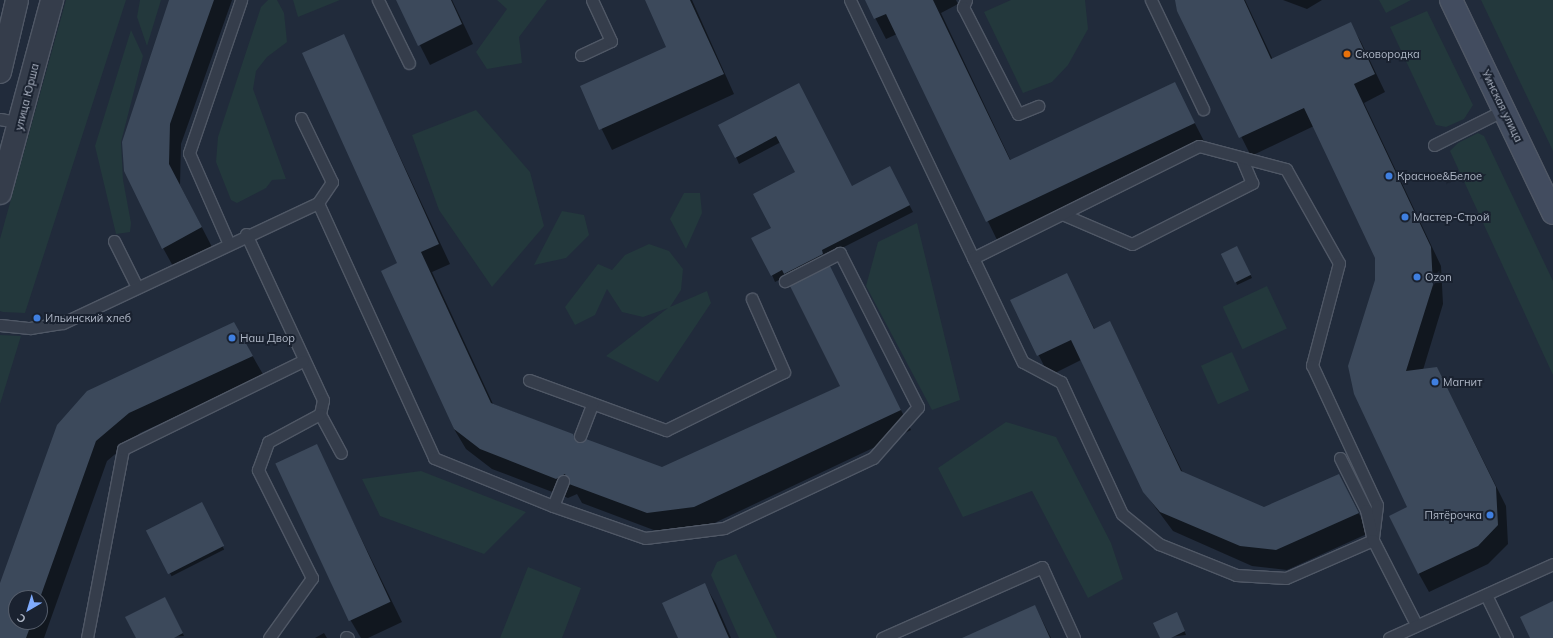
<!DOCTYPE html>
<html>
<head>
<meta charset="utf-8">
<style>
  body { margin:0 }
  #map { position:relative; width:1553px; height:638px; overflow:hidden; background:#212b3b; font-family:Mulish,sans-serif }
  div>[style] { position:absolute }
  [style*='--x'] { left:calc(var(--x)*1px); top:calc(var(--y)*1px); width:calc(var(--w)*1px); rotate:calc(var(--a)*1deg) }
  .green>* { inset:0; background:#23383c; transform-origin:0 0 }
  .shadow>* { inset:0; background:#0007; transform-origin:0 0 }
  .building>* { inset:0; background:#3c495b; transform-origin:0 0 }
  .roads { filter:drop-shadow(1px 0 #505866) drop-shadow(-1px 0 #505866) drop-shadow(0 1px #505866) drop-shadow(0 -1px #505866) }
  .service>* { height:11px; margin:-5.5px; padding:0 5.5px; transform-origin:5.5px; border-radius:5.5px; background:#353d4b }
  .tertiary>* { height:22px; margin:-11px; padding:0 11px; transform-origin:11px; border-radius:11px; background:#353d4b }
  .secondary>* { height:22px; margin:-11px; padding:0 11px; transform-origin:11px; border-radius:11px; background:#424c5f }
  .dots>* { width:11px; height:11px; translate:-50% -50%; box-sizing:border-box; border:2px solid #1a2230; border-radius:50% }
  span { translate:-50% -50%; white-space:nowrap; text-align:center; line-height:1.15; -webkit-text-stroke:4px #1a2230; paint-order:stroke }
  .poi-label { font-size:11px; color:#b0b8c7 }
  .left { translate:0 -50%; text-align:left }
  .right { translate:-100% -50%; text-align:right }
  .street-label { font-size:11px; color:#b0b8c7 }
  .north { position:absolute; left:8px; top:590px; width:40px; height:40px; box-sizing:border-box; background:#1a2230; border:1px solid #565e6c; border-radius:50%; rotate:218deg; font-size:11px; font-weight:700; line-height:16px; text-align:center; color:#b0b8c7 }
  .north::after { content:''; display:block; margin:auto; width:14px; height:18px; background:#7fabfd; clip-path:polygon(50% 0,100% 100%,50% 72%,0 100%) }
</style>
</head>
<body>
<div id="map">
  <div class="green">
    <div style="clip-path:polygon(66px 0,126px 0,25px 313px,3px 312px,0 311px,0 239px)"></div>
    <div style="clip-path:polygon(140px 0,161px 0,147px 46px,137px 17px)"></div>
    <div style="clip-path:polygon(268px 0,277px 0,284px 13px,287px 42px,267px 57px,256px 71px,253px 89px,286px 179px,272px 180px,266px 188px,237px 203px,231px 200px,216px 162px,218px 137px,261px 7px)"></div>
    <div style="clip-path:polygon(293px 0,340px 0,298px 17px)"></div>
    <div style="clip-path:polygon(497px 0,547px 0,519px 37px,522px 63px,487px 69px,476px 52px,507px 9px)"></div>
    <div style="clip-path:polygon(1011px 0,1085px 0,1088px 29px,1068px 65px,1052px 82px,1023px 93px,984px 12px)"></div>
    <div style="clip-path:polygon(1379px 0,1411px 0,1386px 13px)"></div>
    <div style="clip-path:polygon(1481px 0,1553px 0,1553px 151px)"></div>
    <div style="clip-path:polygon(1427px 11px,1473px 105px,1464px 119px,1446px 127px,1436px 125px,1390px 27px)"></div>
    <div style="clip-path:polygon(131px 30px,143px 56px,121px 142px,123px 180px,131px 223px,130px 232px,116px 234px,95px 146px)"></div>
    <div style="clip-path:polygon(476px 110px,530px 172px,544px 226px,492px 287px,439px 210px,412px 135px)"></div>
    <div style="clip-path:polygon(1478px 133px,1484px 136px,1553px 281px,1553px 375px,1450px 151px,1458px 143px)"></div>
    <div style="clip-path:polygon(684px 193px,700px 193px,702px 213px,686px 249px,670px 219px)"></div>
    <div style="clip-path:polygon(562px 211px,584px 215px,589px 235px,566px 258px,534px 265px)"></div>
    <div style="clip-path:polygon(917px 223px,960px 400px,932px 410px,866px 286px,878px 242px)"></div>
    <div style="clip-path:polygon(649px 244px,669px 251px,683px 269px,681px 290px,670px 307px,707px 291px,711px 303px,658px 382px,606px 356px,668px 308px,643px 317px,622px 312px,607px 289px,595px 315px,575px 325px,565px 307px,598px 264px,612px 270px,625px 255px)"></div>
    <div style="left:1267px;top:286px;width:47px;height:49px;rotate:65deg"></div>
    <div style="clip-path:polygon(0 335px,21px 336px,0 404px)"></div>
    <div style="left:1232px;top:352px;width:42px;height:34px;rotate:66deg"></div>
    <div style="clip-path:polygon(1006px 422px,1056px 437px,1111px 543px,1123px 579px,1088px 598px,1032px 491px,963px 517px,938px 468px)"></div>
    <div style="clip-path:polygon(421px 471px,526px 512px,484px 554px,380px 516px,362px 479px)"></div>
    <div style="clip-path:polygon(736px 554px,777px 638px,739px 638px,711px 575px,717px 562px)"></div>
    <div style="clip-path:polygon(528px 567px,581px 588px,562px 638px,500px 638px)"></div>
  </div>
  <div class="shadow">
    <div style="clip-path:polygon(171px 0,232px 0,181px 144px,180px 185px,212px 247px,174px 268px,163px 248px)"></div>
    <div style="clip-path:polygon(397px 0,452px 0,473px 44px,430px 65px)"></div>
    <div style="clip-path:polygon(646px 0,692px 0,734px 94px,612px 150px,581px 87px,668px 47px)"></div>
    <div style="clip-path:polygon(866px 0,956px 0,958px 4px,941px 13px,1011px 161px,1174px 83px,1205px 143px,998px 242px,897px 34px,886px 39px)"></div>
    <div style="clip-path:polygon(1176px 0,1245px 0,1273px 60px,1350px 23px,1361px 42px,1385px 92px,1364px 103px,1441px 266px,1443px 304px,1423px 370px,1437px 368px,1506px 506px,1508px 544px,1488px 564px,1429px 592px,1419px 574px,1376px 258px,1314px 126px,1251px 156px,1178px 11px)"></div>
    <div style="clip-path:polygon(1283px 0,1322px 0,1307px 9px)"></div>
    <div style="clip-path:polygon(343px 35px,450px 264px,432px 272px,493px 404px,573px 435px,578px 443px,662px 468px,841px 386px,829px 267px,911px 430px,706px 527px,659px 532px,582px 503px,577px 494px,568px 498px,492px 469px,466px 449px,454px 429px,398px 264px)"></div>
    <div style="clip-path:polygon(798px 85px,852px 187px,893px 174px,913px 212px,775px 282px,772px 275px,772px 228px,796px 173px,781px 142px,739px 164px,736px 157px)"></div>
    <div style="clip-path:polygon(1237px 247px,1252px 278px,1237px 285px,1236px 282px)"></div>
    <div style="clip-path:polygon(1067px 275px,1095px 330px,1110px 323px,1183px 473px,1264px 509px,1339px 475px,1369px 533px,1287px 570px,1252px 566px,1173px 531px,1144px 492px,1081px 360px,1049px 376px,1012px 301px)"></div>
    <div style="clip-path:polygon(evenodd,245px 343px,264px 376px,140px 433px,107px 461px,44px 638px,0 638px,0 586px,58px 425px,245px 343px,16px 598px,40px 598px,40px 622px,16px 622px,16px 598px)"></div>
    <div style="clip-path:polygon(316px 446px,402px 622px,368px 638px,361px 638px,351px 621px,277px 464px)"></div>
    <div style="left:201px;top:504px;width:51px;height:59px;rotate:63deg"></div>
    <div style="clip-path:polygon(705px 585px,716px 604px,731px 638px,679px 638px)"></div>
    <div style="clip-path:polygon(165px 598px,184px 636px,137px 638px)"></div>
    <div style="clip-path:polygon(1035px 606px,1051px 638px,964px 638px)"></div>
    <div style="clip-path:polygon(1178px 616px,1186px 635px,1161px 638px)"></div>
    <div style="clip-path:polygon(324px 633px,327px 638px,315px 638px)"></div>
  </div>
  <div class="building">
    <div style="clip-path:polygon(169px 0,214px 0,170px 124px,169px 164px,202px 227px,162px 249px,124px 171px,122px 142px)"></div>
    <div style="clip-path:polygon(396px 0,451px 0,462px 24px,418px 46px)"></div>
    <div style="clip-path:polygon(645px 0,690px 0,724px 74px,599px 130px,580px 86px,666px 47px)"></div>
    <div style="clip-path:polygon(865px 0,933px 0,1010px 160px,1175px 82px,1195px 123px,986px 222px,886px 14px,874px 19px)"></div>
    <div style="clip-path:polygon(1175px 0,1244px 0,1271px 59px,1351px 22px,1375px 74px,1354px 84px,1431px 247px,1433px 285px,1406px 371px,1437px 367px,1496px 487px,1498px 525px,1478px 546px,1418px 574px,1389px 516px,1407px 507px,1354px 394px,1348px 366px,1375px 280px,1375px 258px,1304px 108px,1239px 138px,1177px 11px)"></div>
    <div style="clip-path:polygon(344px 34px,439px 244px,421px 252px,491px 403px,573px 434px,577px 442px,586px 439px,662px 467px,840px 386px,790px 286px,830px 266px,901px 410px,694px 507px,647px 513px,569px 484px,565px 474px,556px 479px,480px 449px,454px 429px,381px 271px,397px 263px,302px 53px)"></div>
    <div style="clip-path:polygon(799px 83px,852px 186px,890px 166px,910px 205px,822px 250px,823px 254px,784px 274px,782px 270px,771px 276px,751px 238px,771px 228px,753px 194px,795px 172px,776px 136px,735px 158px,718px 125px)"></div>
    <div style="left:1237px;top:246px;width:32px;height:18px;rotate:64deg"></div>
    <div style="clip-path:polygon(1067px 273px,1094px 329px,1110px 321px,1181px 471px,1264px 507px,1339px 474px,1359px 513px,1276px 550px,1240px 546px,1160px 512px,1143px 492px,1071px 340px,1037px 356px,1010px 300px)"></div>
    <div style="clip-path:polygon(234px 322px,253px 356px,129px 413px,96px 441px,40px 598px,16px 598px,16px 622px,32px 622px,26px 638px,0 638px,0 583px,57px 425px,87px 391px)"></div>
    <div style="left:317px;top:444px;width:174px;height:46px;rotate:65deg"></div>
    <div style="left:202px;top:502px;width:49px;height:63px;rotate:63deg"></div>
    <div style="clip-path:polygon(705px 583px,729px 638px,678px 638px,662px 603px)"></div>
    <div style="clip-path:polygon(165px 597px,183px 633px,174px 638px,136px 638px,125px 617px)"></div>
    <div style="clip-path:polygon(1553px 601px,1553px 638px,1530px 638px,1520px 617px)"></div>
    <div style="clip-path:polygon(1035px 605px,1050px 638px,962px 638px)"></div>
    <div style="clip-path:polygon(1177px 612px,1185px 631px,1171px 638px,1160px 638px,1153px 623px)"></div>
  </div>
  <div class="roads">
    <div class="service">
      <div style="--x:378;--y:0;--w:70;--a:63.8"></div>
      <div style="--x:850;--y:0;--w:401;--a:64.5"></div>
      <div style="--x:1023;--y:362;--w:43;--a:27.8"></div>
      <div style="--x:1061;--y:382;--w:145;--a:65.2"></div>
      <div style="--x:1122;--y:514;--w:48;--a:39"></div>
      <div style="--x:1159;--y:544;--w:83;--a:21.9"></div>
      <div style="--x:1236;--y:575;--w:50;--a:3.4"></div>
      <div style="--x:1286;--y:578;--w:95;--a:-23.6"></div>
      <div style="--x:966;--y:0;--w:8;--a:113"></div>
      <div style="--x:963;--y:7;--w:120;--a:62.8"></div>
      <div style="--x:1018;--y:114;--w:22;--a:-22"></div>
      <div style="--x:1151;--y:0;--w:121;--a:64.5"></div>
      <div style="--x:581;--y:55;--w:33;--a:-25"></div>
      <div style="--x:611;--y:41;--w:45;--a:-114.9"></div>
      <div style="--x:301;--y:118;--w:71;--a:64.2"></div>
      <div style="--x:332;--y:182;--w:25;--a:124"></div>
      <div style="--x:318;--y:203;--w:280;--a:65.5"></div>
      <div style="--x:434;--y:458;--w:128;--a:22"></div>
      <div style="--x:553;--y:506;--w:97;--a:19.2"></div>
      <div style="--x:645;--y:538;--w:80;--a:-7.2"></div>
      <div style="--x:724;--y:528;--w:165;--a:-25.2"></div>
      <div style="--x:873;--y:458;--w:68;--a:-48.6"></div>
      <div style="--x:918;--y:407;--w:173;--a:-116.9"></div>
      <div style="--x:840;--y:253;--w:62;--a:153"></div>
      <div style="--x:0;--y:119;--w:21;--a:11"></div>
      <div style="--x:1434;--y:145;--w:78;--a:-26.6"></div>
      <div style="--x:1062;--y:214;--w:76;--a:23.2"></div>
      <div style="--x:1132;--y:244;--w:135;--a:-26.9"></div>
      <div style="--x:1252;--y:183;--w:28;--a:-113"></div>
      <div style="--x:246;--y:234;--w:183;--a:65.1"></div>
      <div style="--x:323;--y:400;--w:14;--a:102"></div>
      <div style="--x:320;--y:414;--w:44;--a:61.7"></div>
      <div style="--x:114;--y:241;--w:51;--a:63.4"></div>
      <div style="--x:229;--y:244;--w:99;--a:-113.7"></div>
      <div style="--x:189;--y:153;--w:162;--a:-71.2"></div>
      <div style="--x:973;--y:258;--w:252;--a:-26.4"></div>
      <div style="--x:1199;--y:146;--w:90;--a:14.8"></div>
      <div style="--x:1286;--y:169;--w:108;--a:60.6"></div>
      <div style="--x:1339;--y:263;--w:106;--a:104.8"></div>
      <div style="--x:1312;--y:365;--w:154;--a:65.1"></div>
      <div style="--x:1377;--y:505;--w:35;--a:97"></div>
      <div style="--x:0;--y:325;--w:30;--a:6"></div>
      <div style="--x:30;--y:328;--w:33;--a:-9"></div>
      <div style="--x:63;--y:323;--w:282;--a:-25.2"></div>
      <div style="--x:529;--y:380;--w:146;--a:20.1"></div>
      <div style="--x:666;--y:430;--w:131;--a:-26.2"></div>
      <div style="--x:784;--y:372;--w:80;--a:-113.7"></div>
      <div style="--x:580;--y:436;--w:34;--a:-69"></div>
      <div style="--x:1340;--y:458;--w:58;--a:63.4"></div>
      <div style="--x:1366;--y:510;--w:31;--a:77"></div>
      <div style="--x:1373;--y:540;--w:94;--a:62.9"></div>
      <div style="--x:553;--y:506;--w:27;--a:-68"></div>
      <div style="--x:1486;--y:595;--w:48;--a:64"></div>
      <div style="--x:346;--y:637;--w:2;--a:27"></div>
      <div style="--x:87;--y:638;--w:192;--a:-79.2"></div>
      <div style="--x:123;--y:449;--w:200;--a:-26.1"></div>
      <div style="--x:269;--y:638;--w:74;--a:-54.4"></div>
      <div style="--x:312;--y:578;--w:121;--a:-116.6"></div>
      <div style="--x:258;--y:470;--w:30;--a:-70"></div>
      <div style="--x:268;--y:442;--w:59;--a:-28.3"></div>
      <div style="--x:882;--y:638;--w:175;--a:-23.9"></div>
      <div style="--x:1042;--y:567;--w:78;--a:65.7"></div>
      <div style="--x:1389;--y:638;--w:180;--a:-24.3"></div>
    </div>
    <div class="tertiary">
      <div style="--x:0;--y:72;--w:74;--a:-76.7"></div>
      <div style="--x:0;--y:193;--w:200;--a:-74.9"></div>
    </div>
    <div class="secondary">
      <div style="--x:1451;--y:0;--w:236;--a:64.4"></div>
    </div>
  </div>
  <div class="dots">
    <div style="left:1347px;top:54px;background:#e8710a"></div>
    <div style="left:1389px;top:176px;background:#3f7fe0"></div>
    <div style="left:1405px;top:217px;background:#3f7fe0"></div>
    <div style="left:1417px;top:277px;background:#3f7fe0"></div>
    <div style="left:37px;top:318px;background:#3f7fe0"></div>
    <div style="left:232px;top:338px;background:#3f7fe0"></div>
    <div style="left:1435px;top:382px;background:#3f7fe0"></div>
    <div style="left:1490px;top:515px;background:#3f7fe0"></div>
  </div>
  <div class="poi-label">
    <span class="left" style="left:1355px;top:54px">Сковородка</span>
    <span class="left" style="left:1397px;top:176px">Красное&amp;Белое</span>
    <span class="left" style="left:1413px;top:217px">Мастер-Строй</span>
    <span class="left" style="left:1425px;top:277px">Ozon</span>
    <span class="left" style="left:45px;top:318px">Ильинский хлеб</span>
    <span class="left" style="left:240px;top:338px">Наш Двор</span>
    <span class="left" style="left:1443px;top:382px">Магнит</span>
    <span class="right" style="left:1482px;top:515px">Пятёрочка</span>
  </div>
  <div class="street-label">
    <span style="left:27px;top:97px;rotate:-76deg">улица Юрша</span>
    <span style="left:1502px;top:106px;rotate:64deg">Уинская улица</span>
  </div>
  <div class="north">С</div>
</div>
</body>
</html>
